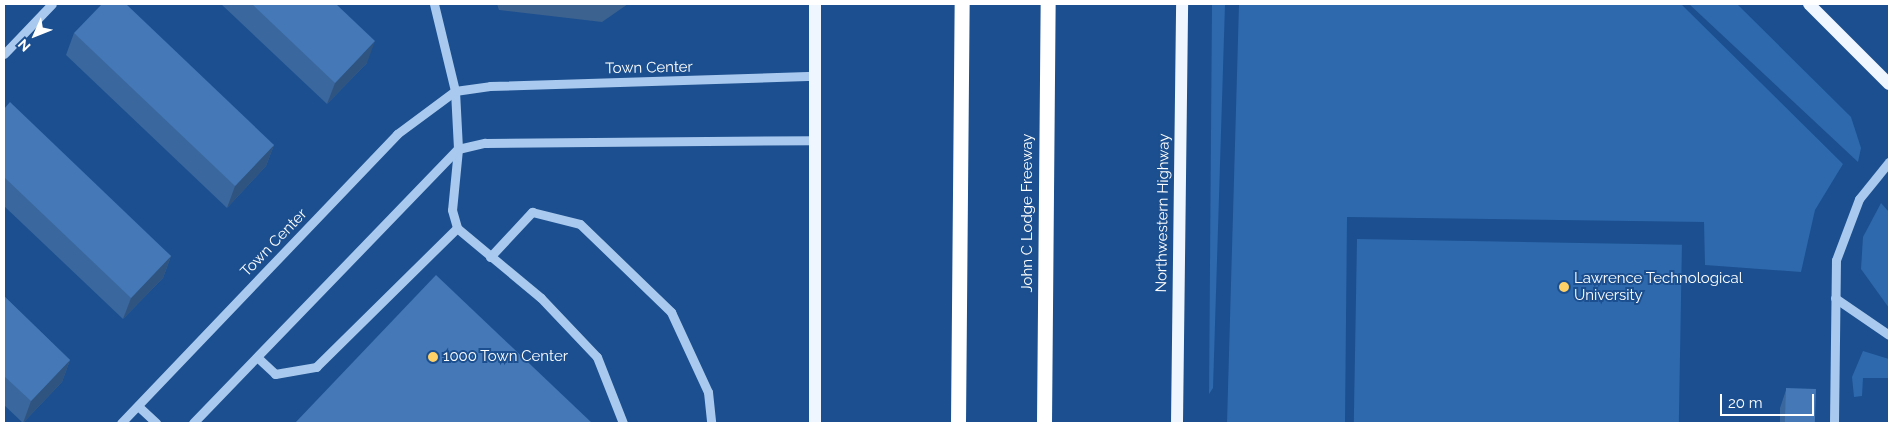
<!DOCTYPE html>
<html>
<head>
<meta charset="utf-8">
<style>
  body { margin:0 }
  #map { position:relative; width:1893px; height:427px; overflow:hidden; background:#1b4f8f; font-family:Raleway,sans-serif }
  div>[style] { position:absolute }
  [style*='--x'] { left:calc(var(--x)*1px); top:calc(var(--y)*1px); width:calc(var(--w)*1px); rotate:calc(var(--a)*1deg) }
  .green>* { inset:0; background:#2e69ad; transform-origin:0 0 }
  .water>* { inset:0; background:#3c6290 }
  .minor>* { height:9px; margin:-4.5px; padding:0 4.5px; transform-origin:4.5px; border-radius:4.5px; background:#a9c9ee }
  .major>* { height:12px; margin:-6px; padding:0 6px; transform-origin:6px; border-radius:6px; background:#f0f6ff }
  .highway>* { height:15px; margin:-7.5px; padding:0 7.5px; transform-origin:7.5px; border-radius:7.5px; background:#fff }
  .wall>* { inset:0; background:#3a679d }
  .shaded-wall>* { inset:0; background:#305480 }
  .building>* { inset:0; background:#4478b7; transform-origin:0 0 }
  .dots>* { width:14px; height:14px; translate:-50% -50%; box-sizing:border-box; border:2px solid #1b4f8f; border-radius:50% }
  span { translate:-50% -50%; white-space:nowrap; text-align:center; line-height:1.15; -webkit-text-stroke:4px #1b4f8f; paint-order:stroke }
  .street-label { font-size:15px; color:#fff }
  .poi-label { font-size:15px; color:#fff }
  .left { translate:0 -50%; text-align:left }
  .frame { position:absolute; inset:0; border:5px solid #fff; pointer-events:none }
  .north { position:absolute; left:10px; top:10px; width:50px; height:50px; -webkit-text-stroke:4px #1b4f8f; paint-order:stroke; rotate:226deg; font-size:14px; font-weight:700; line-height:20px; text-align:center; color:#fff }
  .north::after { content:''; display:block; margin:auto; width:18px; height:22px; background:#fff; clip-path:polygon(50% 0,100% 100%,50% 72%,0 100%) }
  .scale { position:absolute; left:1720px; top:394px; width:94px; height:22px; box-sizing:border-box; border:2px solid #fff; border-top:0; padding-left:6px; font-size:15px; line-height:18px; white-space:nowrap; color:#fff; -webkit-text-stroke:4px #1b4f8f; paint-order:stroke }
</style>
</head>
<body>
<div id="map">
  <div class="green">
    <div style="clip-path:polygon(1212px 4px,1225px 4px,1213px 388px,1209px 394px)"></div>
    <div style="clip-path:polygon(1239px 4px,1681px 4px,1843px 164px,1815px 210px,1801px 272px,1705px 265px,1704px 222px,1347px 217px,1345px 423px,1227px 423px)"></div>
    <div style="clip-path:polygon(1689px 4px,1737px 4px,1851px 117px,1861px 148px,1858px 162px)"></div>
    <div style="clip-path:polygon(1881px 203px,1889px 212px,1889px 308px,1861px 269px,1863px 237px)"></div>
    <div style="left:1357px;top:239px;width:325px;height:184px;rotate:1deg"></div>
    <div style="clip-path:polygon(1863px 351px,1889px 359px,1889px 378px,1863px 378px,1862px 396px,1854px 397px,1852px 377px)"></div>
  </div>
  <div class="water">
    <div style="clip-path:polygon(497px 4px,628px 4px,602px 22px,499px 10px)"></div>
  </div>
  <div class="minor">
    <div style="--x:434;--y:4;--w:89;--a:76.4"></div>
    <div style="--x:455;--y:91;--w:58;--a:87"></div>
    <div style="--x:458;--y:149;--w:61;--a:95.6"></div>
    <div style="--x:452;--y:210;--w:19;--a:74"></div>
    <div style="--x:457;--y:228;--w:109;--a:39.8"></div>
    <div style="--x:541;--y:298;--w:81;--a:46.5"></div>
    <div style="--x:597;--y:357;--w:71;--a:68.5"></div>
    <div style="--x:4;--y:54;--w:69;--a:-46.2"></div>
    <div style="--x:490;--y:257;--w:62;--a:-47"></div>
    <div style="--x:532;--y:212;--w:49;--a:14"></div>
    <div style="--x:580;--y:224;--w:127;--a:44"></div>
    <div style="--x:671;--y:312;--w:88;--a:65.2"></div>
    <div style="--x:708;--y:392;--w:31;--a:84"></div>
    <div style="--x:1835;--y:298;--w:65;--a:34.4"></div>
    <div style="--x:257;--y:357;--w:25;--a:43"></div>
    <div style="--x:275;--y:374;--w:42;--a:-9.7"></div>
    <div style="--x:316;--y:367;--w:198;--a:-44.6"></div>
    <div style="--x:138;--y:406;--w:25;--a:43"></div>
    <div style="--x:121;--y:423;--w:400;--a:-46.3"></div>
    <div style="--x:397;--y:134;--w:72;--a:-36.6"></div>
    <div style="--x:455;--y:91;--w:35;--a:-8"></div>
    <div style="--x:490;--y:86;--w:325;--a:-1.8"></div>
    <div style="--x:193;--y:423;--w:381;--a:-46"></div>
    <div style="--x:458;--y:149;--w:28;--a:-13"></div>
    <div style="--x:485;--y:143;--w:329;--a:-0.5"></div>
    <div style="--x:1834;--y:423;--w:163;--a:-89.3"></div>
    <div style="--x:1836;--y:260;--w:65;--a:-69.3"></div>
    <div style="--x:1859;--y:199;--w:48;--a:-51"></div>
  </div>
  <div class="major">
    <div style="--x:1809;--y:4;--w:113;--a:45"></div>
    <div style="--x:815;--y:423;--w:419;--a:-90"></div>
    <div style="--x:1177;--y:423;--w:419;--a:-89.3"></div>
  </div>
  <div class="highway">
    <div style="--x:958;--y:423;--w:419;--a:-89.5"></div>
    <div style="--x:1044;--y:423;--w:419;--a:-89.5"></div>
  </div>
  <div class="wall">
    <div style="clip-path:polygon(221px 4px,336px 4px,367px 63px,327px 104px)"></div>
    <div style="clip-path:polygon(74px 33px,274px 145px,266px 166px,227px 208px,66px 55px)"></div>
    <div style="clip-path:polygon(4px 109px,171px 256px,163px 278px,123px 319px,4px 206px)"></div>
    <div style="clip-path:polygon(4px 296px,70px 360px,62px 382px,23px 423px,4px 405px)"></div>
    <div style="clip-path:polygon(1786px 390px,1815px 423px,1780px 423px,1780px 408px)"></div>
  </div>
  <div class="shaded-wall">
    <div style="clip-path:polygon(375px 41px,367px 63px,327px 104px,335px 83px)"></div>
    <div style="clip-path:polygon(274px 145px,266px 166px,227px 208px,235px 186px)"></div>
    <div style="clip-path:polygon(171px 256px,163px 278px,123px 319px,131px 298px)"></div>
    <div style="clip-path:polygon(70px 360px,62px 382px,23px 423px,31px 401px)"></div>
  </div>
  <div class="building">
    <div style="clip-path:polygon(102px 4px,126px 4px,274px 145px,235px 186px,74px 33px)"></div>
    <div style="clip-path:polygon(252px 4px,336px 4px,375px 41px,335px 83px)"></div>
    <div style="clip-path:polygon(10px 102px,171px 256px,131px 298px,4px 177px,4px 109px)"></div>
    <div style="clip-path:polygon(436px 275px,592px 423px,295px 423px)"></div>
    <div style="clip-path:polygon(4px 296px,70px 360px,31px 401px,4px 376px)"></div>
    <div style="left:1816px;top:389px;width:34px;height:30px;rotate:92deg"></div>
  </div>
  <div class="dots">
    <div style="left:1564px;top:287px;background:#ffd166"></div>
    <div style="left:433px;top:357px;background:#ffd166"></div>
  </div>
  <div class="street-label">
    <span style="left:649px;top:68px;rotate:-1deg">Town Center</span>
    <span style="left:1028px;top:213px;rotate:-90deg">John C Lodge Freeway</span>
    <span style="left:1163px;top:213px;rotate:-89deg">Northwestern Highway</span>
    <span style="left:274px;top:243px;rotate:-46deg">Town Center</span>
  </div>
  <div class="poi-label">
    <span class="left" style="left:1574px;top:287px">Lawrence Technological<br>University</span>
    <span class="left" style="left:443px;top:357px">1000 Town Center</span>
  </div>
  <div class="frame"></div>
  <div class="north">N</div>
  <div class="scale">20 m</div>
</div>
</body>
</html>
